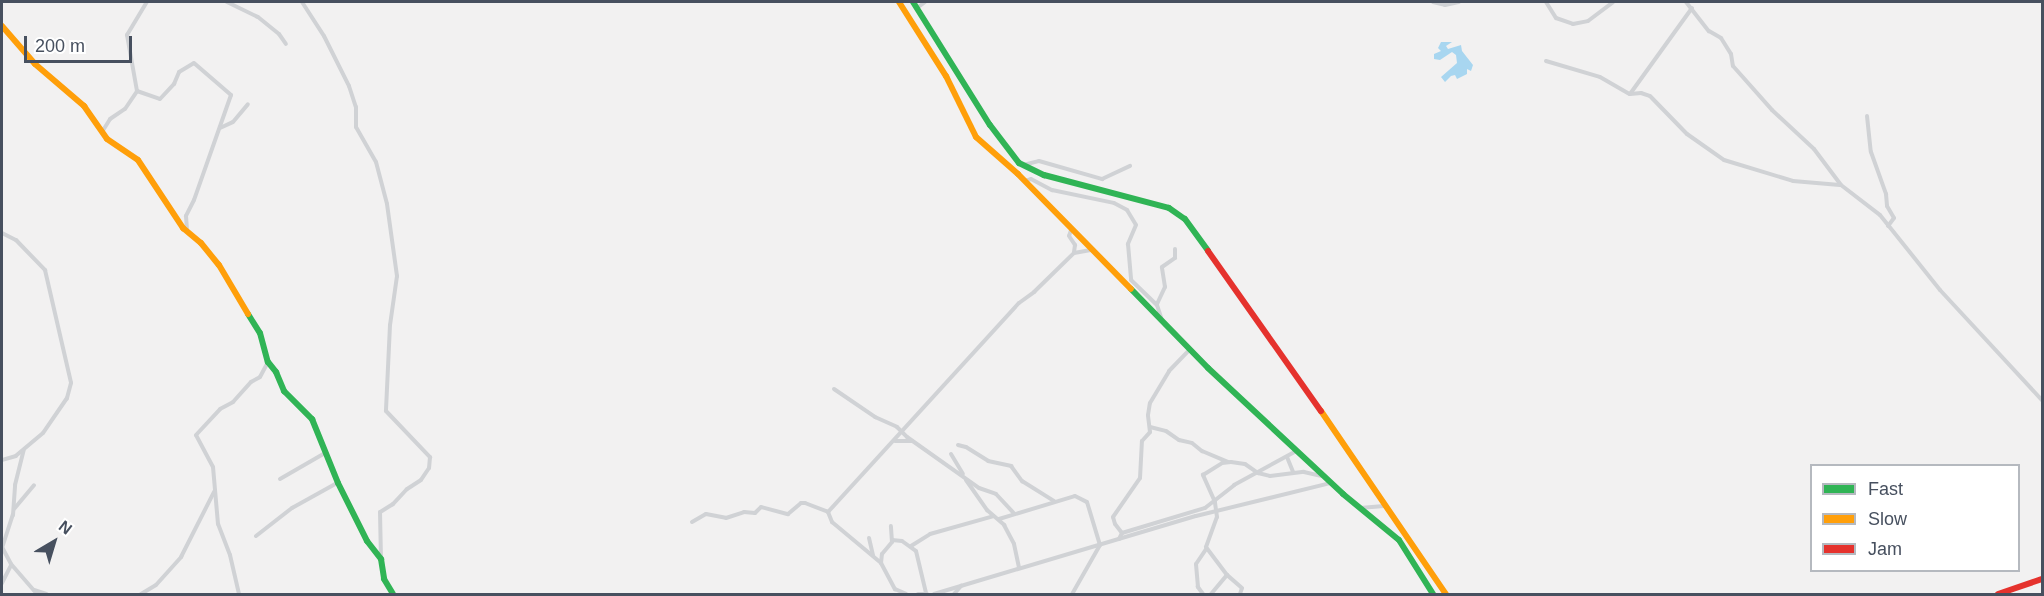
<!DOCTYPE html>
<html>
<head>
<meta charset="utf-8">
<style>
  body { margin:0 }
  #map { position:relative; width:2044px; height:596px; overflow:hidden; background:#f2f1f1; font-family:Helvetica,sans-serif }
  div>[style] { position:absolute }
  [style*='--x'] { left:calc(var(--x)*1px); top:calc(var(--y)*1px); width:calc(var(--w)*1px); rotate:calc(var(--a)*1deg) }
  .water>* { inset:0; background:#a8d6f0 }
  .street>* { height:4px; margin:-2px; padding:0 2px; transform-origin:2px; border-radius:2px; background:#d0d2d5 }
  .fast>* { height:6px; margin:-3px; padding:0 3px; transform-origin:3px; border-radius:3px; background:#30b455 }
  .slow>* { height:6px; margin:-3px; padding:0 3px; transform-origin:3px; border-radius:3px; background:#ff9f0a }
  .jam>* { height:6px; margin:-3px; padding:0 3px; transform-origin:3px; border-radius:3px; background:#e5322d }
  span { translate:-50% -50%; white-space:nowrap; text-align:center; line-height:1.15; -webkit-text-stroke:4.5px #fff; paint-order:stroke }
  .frame { position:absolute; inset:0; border:3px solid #47505f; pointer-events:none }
  .legend { position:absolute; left:1810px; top:464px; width:210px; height:108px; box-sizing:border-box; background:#fff; border:2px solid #b5b9bf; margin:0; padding:8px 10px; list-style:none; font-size:18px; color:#47505f }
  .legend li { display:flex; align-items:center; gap:12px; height:30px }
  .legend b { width:30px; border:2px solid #b5b9bf }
  .north { position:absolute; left:24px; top:512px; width:60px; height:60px; -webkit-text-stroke:4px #fff; paint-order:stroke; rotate:38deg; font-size:16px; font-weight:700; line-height:24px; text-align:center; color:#47505f }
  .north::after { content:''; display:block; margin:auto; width:21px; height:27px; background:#47505f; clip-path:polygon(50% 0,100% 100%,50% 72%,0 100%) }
  .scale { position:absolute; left:24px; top:36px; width:108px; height:27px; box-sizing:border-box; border:3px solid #47505f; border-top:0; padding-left:8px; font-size:18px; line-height:21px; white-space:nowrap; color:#47505f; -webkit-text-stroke:4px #fff; paint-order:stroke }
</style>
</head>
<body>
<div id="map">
  <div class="water">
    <div style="clip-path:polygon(1441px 42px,1452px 42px,1446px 46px,1448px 49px,1461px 45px,1462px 51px,1473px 65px,1471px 71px,1467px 69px,1467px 74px,1457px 79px,1455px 75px,1451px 76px,1445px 82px,1441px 77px,1457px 63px,1456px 55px,1452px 52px,1440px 60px,1434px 59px,1434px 54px,1441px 51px,1438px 48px)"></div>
  </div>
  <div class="street">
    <div style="--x:227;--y:2;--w:34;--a:26"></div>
    <div style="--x:258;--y:17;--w:27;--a:39"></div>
    <div style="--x:279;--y:34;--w:12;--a:55"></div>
    <div style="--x:302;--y:2;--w:40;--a:57.1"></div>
    <div style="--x:324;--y:36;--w:56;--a:63.4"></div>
    <div style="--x:349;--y:86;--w:22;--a:72"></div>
    <div style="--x:356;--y:107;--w:20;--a:90"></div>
    <div style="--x:356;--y:127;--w:40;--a:60.3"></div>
    <div style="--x:376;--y:162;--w:43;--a:75.3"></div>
    <div style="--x:387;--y:204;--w:73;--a:82.1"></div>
    <div style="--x:397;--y:276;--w:49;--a:98.1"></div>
    <div style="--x:390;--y:325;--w:86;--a:92.7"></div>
    <div style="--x:386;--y:411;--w:64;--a:46.3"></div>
    <div style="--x:430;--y:457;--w:11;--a:95"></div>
    <div style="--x:429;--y:468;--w:14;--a:124"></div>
    <div style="--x:421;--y:480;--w:17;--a:147"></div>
    <div style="--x:407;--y:489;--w:21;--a:133"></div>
    <div style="--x:393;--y:504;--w:15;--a:148"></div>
    <div style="--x:380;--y:512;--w:47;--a:88.8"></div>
    <div style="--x:1433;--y:2;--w:12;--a:14"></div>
    <div style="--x:1445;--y:5;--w:14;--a:-12"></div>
    <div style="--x:1546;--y:2;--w:19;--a:58"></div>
    <div style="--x:1556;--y:18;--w:18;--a:19"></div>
    <div style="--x:1573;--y:24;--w:15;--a:-11"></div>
    <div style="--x:1588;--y:21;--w:31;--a:-37"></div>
    <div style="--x:1686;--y:2;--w:37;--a:52"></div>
    <div style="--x:1709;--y:31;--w:14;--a:30"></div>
    <div style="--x:1721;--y:38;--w:19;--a:58"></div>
    <div style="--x:1731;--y:54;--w:12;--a:81"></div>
    <div style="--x:1733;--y:66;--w:59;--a:48.4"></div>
    <div style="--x:1772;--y:110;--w:57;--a:42.9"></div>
    <div style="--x:1814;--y:149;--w:45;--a:53.1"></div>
    <div style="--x:1841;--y:185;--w:49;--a:37.6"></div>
    <div style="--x:1880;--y:215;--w:96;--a:51.3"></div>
    <div style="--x:1940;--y:290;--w:150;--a:47.2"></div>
    <div style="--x:917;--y:8;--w:10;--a:-37"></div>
    <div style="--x:1546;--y:61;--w:56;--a:16.5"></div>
    <div style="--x:1600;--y:77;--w:34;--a:30"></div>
    <div style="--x:1630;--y:94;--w:11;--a:-5"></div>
    <div style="--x:1641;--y:93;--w:9;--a:18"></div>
    <div style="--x:1650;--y:96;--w:53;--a:45.8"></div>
    <div style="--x:1687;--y:134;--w:45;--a:35.1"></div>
    <div style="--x:1724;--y:160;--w:72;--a:16.9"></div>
    <div style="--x:1793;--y:181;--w:47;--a:4.9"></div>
    <div style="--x:137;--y:91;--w:24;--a:19"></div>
    <div style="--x:160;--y:99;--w:21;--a:-47"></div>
    <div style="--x:174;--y:84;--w:13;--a:-67"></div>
    <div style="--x:179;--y:72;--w:17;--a:-31"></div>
    <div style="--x:194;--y:63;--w:49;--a:40.9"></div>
    <div style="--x:231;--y:95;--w:111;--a:109.4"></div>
    <div style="--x:194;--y:200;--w:18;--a:117"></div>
    <div style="--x:186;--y:216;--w:15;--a:86"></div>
    <div style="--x:1630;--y:94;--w:106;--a:-54.2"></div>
    <div style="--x:1867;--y:116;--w:36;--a:84"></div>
    <div style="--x:1871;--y:152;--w:45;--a:70.3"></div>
    <div style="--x:1886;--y:194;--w:12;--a:85"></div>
    <div style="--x:1887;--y:206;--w:14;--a:60"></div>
    <div style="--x:1894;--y:218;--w:10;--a:127"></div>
    <div style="--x:220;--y:128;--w:14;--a:-25"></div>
    <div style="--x:233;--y:122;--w:23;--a:-50"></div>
    <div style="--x:102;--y:132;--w:15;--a:-58"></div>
    <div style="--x:110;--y:119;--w:18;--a:-34"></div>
    <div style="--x:125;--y:109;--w:22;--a:-56"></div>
    <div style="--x:137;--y:91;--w:57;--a:-100.1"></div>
    <div style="--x:127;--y:35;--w:39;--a:-59"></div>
    <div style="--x:1023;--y:165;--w:16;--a:-14"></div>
    <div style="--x:1039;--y:161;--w:66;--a:15.9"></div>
    <div style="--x:1102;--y:179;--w:31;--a:-25"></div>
    <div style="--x:1025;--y:181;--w:6;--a:-18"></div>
    <div style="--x:1031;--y:179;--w:24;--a:28"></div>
    <div style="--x:1052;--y:190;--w:63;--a:11.8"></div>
    <div style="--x:1114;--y:203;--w:15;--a:28"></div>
    <div style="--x:1127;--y:210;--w:17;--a:59"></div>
    <div style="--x:1136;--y:225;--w:21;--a:113"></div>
    <div style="--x:1128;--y:244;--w:36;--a:85"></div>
    <div style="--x:1131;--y:280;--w:36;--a:44"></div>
    <div style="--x:1157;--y:305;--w:16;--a:72"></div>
    <div style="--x:1071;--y:230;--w:6;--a:108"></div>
    <div style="--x:1069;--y:236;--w:11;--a:56"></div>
    <div style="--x:1075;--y:245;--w:7;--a:98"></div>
    <div style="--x:2;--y:233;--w:16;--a:27"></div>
    <div style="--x:16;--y:240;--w:42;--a:46"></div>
    <div style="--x:45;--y:270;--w:116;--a:77"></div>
    <div style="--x:71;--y:383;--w:16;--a:105"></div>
    <div style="--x:67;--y:398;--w:42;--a:124.4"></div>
    <div style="--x:43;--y:433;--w:35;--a:140"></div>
    <div style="--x:16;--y:456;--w:15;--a:164"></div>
    <div style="--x:1157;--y:304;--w:19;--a:-65"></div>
    <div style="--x:1165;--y:287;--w:20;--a:-99"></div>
    <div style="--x:1162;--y:267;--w:16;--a:-35"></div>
    <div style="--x:1175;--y:258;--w:9;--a:-90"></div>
    <div style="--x:834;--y:389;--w:50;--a:34.3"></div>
    <div style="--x:875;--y:417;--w:24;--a:24"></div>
    <div style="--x:897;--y:427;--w:14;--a:45"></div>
    <div style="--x:907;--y:437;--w:88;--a:35.3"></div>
    <div style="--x:979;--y:488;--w:18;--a:19"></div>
    <div style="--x:996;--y:494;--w:26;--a:47"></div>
    <div style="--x:1150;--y:427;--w:16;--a:14"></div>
    <div style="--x:1166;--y:431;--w:16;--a:35"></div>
    <div style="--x:1179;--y:440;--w:13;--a:13"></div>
    <div style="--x:1192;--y:443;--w:13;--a:39"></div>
    <div style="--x:1202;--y:451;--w:28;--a:23"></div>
    <div style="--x:895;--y:441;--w:17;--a:0"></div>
    <div style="--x:958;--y:445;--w:8;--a:14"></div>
    <div style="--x:966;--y:447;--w:26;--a:32"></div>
    <div style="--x:988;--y:461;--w:24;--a:12"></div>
    <div style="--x:1011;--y:466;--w:19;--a:54"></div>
    <div style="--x:1022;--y:481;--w:38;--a:32"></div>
    <div style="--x:951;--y:454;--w:23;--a:59"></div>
    <div style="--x:1287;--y:457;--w:16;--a:68"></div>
    <div style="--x:280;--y:479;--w:52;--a:-30"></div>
    <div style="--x:966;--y:480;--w:37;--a:55"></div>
    <div style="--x:987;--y:510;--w:23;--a:41"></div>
    <div style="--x:1004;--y:525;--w:21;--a:62"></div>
    <div style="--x:1014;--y:544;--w:24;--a:78"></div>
    <div style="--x:1360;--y:508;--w:24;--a:-5"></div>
    <div style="--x:14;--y:509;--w:31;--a:-50"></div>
    <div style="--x:828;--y:512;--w:283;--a:-47.6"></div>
    <div style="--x:1019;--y:303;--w:19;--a:-36"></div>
    <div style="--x:1034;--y:292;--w:56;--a:-44.3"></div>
    <div style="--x:1074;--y:253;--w:17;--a:-10"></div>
    <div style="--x:999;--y:519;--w:79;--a:-16.8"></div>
    <div style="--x:1075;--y:496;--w:13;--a:27"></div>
    <div style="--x:1087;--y:502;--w:45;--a:73.2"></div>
    <div style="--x:1100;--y:545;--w:56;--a:119.7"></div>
    <div style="--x:692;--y:522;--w:16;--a:-30"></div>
    <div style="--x:706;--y:514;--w:20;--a:11"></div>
    <div style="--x:726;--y:518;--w:19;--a:-18"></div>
    <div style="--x:744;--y:512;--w:11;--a:5"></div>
    <div style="--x:755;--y:513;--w:8;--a:-45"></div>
    <div style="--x:761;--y:507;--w:28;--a:15"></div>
    <div style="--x:788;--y:514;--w:17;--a:-40"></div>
    <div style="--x:801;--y:503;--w:4;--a:0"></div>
    <div style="--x:805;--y:503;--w:25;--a:21"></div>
    <div style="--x:828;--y:512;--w:11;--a:68"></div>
    <div style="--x:832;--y:522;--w:64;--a:39.9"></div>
    <div style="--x:881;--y:563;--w:30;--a:62"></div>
    <div style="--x:895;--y:589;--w:12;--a:24"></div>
    <div style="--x:1122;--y:533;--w:87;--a:-16.8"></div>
    <div style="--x:1205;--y:508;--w:37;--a:-38"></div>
    <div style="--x:1234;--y:485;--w:71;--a:-28.7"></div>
    <div style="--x:256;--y:536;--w:46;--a:-37.9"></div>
    <div style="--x:292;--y:508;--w:51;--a:-29.1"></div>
    <div style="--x:869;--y:538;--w:18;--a:77"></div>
    <div style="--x:1119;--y:539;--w:7;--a:-63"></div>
    <div style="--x:1122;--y:533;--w:11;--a:-128"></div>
    <div style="--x:1115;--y:524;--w:7;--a:-106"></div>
    <div style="--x:1113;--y:517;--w:47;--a:-55.3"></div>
    <div style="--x:1140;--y:478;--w:37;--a:-87"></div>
    <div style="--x:1142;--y:441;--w:12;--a:-48"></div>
    <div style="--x:1150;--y:432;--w:17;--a:-97"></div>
    <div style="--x:1148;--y:415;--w:12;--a:-81"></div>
    <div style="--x:1150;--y:403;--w:37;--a:-59"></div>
    <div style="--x:1169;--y:371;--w:29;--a:-46"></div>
    <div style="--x:892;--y:540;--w:10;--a:6"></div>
    <div style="--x:902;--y:541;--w:17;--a:36"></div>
    <div style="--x:916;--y:551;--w:43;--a:76.6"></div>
    <div style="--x:911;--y:546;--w:22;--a:-32"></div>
    <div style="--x:930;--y:534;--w:66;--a:-15.7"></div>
    <div style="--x:2;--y:547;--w:19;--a:62"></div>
    <div style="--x:11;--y:564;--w:40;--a:49"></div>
    <div style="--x:2;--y:548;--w:35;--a:-72"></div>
    <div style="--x:13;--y:515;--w:30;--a:-86"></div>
    <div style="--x:15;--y:485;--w:36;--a:-76"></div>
    <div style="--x:881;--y:563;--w:9;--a:-84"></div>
    <div style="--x:882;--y:554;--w:16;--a:-50"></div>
    <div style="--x:892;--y:542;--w:16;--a:-94"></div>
    <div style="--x:2;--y:583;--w:20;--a:-63"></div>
    <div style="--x:34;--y:590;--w:13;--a:18"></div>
    <div style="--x:141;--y:594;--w:17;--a:-31"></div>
    <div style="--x:156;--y:585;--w:38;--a:-48"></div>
    <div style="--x:181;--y:557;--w:73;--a:-63.1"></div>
    <div style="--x:239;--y:594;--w:40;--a:-103"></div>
    <div style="--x:230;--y:555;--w:33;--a:-111"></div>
    <div style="--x:218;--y:524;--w:57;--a:-95"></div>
    <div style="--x:213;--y:467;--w:36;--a:-118"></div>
    <div style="--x:196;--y:435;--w:35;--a:-47"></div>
    <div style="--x:220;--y:409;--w:15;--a:-28"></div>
    <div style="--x:233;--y:402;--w:27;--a:-48"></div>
    <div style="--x:251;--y:382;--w:10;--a:-29"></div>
    <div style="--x:260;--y:377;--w:17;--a:-62"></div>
    <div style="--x:918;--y:594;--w:9;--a:0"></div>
    <div style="--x:934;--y:594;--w:273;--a:-16.6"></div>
    <div style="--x:1196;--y:516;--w:138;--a:-13.8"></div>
    <div style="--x:954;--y:594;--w:11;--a:-49"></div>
    <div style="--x:1203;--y:594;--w:9;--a:-126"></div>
    <div style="--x:1198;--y:587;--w:23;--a:-95"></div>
    <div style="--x:1196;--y:564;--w:18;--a:-56"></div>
    <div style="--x:1211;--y:594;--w:25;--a:-50"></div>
    <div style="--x:1240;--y:594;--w:6;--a:-72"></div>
    <div style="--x:1242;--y:588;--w:20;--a:-139"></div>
    <div style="--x:1227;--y:575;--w:35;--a:-127"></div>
    <div style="--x:1206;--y:547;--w:32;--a:-70"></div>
    <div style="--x:1217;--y:517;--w:15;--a:-98"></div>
    <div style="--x:1215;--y:502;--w:30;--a:-114"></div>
    <div style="--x:1203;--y:475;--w:22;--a:-32"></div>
    <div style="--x:1222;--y:463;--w:9;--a:-6"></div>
    <div style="--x:1231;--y:462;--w:14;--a:8"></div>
    <div style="--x:1245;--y:464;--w:16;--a:35"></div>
    <div style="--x:1258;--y:473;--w:12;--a:14"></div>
    <div style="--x:1270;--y:476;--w:34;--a:-7"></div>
    <div style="--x:1304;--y:472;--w:17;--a:13"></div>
  </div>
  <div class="fast">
    <div style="--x:913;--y:2;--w:145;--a:58"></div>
    <div style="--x:990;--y:125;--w:48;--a:52.7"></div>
    <div style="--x:1019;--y:163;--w:28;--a:26"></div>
    <div style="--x:1044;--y:175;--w:129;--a:14.8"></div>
    <div style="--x:1169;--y:208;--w:19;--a:35"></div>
    <div style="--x:1185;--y:219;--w:39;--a:54"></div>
    <div style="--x:1131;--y:289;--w:110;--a:45.7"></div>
    <div style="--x:1208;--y:368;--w:185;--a:43"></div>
    <div style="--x:1343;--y:494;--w:72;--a:39.4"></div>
    <div style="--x:1399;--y:540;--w:64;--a:57.8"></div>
    <div style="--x:248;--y:314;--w:22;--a:58"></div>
    <div style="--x:260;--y:333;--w:30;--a:75"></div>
    <div style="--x:268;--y:362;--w:13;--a:51"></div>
    <div style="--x:276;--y:372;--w:21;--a:67"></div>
    <div style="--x:284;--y:391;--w:40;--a:45"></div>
    <div style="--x:312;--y:419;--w:69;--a:67.9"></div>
    <div style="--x:338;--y:483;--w:65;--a:63.4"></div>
    <div style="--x:367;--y:541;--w:23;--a:52"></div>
    <div style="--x:381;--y:559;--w:20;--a:81"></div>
    <div style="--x:384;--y:579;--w:17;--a:59"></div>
  </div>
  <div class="slow">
    <div style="--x:899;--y:2;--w:88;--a:57.6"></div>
    <div style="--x:946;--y:76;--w:68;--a:63.8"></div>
    <div style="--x:976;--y:137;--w:56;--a:41.4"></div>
    <div style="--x:1018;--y:174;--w:161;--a:45.5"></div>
    <div style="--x:2;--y:26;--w:50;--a:49"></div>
    <div style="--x:35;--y:64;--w:65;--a:40.6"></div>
    <div style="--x:84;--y:106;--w:40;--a:55.1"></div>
    <div style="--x:107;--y:139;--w:37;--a:34"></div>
    <div style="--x:138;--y:160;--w:82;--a:56.5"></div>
    <div style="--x:183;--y:228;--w:23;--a:40"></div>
    <div style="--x:201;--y:243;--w:28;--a:51"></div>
    <div style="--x:219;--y:265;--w:57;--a:59.4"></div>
    <div style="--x:1321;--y:411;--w:222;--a:55.7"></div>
  </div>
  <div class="jam">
    <div style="--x:1208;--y:251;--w:196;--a:54.8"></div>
    <div style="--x:1998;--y:594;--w:46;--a:-18.8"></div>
  </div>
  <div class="frame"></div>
  <ul class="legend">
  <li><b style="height:8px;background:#30b455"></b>Fast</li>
  <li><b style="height:8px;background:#ff9f0a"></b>Slow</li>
  <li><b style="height:8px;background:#e5322d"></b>Jam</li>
  </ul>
  <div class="north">N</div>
  <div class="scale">200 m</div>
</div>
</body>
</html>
